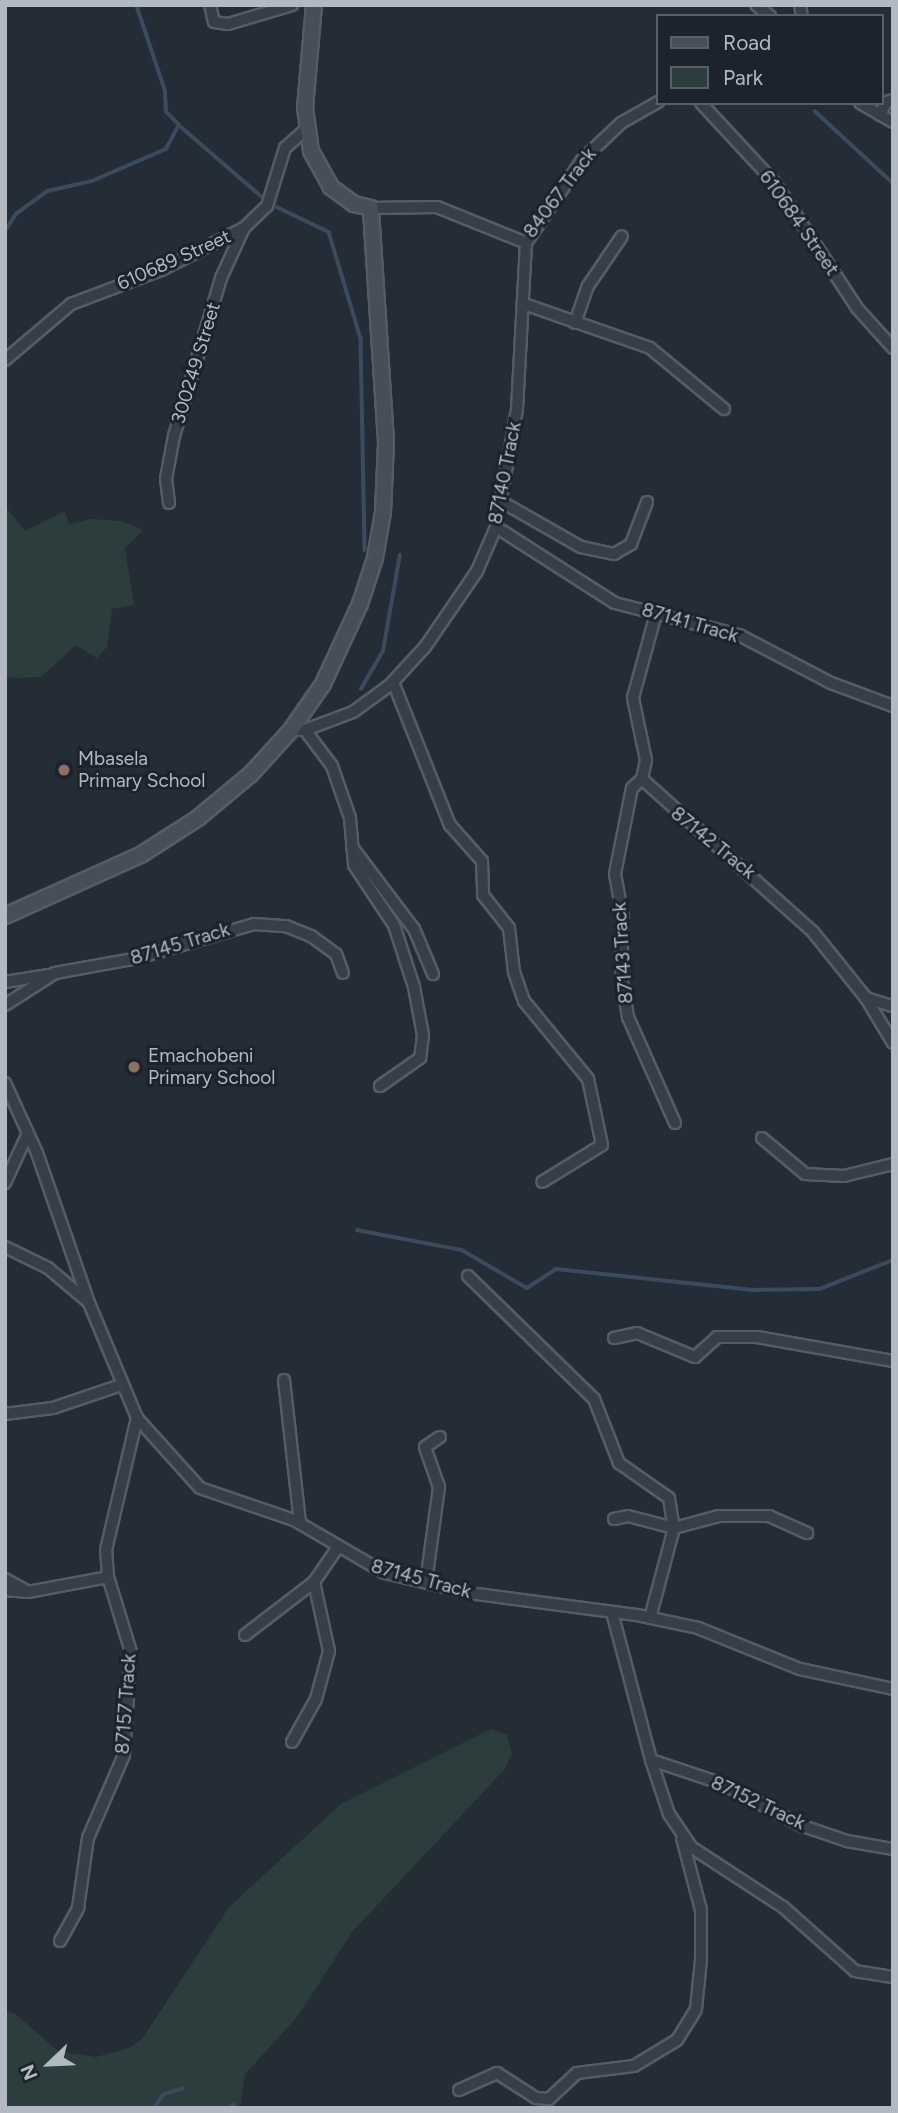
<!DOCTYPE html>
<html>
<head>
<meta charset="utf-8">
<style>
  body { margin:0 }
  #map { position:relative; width:898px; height:2113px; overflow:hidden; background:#242c36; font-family:Figtree,sans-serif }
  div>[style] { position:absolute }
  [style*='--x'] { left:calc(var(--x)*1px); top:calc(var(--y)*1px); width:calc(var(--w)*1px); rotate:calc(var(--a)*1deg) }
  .green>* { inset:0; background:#2c3d3d }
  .stream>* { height:3.5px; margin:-1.75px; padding:0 1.75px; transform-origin:1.75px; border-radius:1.75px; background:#3b4b5e }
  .roads { filter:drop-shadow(2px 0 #555c65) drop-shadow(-2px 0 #555c65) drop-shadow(0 2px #555c65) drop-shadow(0 -2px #555c65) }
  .street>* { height:10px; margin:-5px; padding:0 5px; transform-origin:5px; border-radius:5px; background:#373e47 }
  .secondary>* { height:14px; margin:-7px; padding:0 7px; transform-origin:7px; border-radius:7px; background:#464e5a }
  .dots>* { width:19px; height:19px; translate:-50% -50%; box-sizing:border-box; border:4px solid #1c232c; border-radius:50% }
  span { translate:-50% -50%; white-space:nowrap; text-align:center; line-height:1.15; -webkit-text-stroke:6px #1c232c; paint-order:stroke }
  .street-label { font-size:19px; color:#b2b9c3 }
  .poi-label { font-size:19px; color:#b2b9c3 }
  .left { translate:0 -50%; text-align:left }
  .frame { position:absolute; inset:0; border:7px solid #b2b9c3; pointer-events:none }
  .legend { position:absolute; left:656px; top:14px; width:228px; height:91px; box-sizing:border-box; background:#1c232c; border:2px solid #585f68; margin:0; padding:9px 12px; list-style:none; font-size:21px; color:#b2b9c3 }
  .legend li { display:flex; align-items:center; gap:14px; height:35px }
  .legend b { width:35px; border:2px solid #585f68 }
  .north { position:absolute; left:14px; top:2029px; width:70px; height:70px; -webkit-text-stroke:5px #1c232c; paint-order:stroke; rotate:247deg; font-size:19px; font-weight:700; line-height:28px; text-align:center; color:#b2b9c3 }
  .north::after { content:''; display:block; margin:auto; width:24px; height:32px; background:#b2b9c3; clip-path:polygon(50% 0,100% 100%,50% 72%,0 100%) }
</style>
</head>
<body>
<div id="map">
  <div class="green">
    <div style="clip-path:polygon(5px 506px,25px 531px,65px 511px,69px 524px,91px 519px,122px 521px,143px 530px,125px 548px,134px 605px,112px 609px,107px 647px,97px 658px,76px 645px,41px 677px,5px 678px)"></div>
    <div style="clip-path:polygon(491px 1729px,507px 1735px,512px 1754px,504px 1770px,353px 1931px,297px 2017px,245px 2074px,240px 2108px,5px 2108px,5px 2011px,14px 2013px,58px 2051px,96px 2057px,129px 2048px,142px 2039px,229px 1907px,341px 1804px)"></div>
  </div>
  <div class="stream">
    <div style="--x:815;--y:111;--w:106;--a:42.7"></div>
    <div style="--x:179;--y:125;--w:108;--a:40.9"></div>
    <div style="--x:277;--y:207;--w:58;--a:25.7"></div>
    <div style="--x:329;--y:232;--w:112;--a:73.3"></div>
    <div style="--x:361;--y:339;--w:211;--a:88.9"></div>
    <div style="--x:5;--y:231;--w:20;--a:-57"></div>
    <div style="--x:16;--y:214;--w:39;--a:-36"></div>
    <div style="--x:48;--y:191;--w:45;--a:-12.8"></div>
    <div style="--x:92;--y:181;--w:81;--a:-23.4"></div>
    <div style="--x:166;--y:149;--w:27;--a:-62"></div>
    <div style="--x:179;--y:125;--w:18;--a:-135"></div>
    <div style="--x:166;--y:112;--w:21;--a:-93"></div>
    <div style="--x:165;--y:91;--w:91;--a:-108.6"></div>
    <div style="--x:361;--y:689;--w:44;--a:-59.9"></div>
    <div style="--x:383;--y:651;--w:97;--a:-80"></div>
    <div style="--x:357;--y:1230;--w:107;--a:10.8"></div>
    <div style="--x:462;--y:1250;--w:75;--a:30.3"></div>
    <div style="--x:527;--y:1288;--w:35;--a:-33"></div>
    <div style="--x:556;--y:1269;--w:198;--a:6.1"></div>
    <div style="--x:753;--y:1290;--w:67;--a:-0.9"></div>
    <div style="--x:820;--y:1289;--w:79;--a:-21.7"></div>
    <div style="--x:154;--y:2108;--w:17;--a:-54"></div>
    <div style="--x:164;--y:2094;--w:19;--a:-16"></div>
    <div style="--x:230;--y:2108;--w:5;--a:-37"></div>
  </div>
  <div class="roads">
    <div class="street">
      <div style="--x:210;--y:5;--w:17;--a:77"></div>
      <div style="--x:214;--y:22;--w:14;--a:8"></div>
      <div style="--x:228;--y:24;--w:67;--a:-16.5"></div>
      <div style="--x:756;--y:5;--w:18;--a:38"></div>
      <div style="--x:800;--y:5;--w:11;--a:80"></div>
      <div style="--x:701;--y:103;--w:109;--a:47.2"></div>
      <div style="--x:775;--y:183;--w:149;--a:56.7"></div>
      <div style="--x:857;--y:308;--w:54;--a:48"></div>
      <div style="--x:860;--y:103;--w:38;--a:30"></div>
      <div style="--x:880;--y:115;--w:14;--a:-65"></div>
      <div style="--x:886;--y:102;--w:7;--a:-16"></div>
      <div style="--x:371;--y:208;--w:66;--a:-0.9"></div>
      <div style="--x:437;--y:207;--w:96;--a:22"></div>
      <div style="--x:526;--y:243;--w:100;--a:-56"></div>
      <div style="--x:582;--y:160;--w:54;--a:-43.5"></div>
      <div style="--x:621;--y:123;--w:43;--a:-29.6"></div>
      <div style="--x:524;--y:304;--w:133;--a:19.2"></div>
      <div style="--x:650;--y:348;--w:96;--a:39.5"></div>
      <div style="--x:575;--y:323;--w:39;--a:-71"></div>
      <div style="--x:588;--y:286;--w:60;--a:-55.8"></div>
      <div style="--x:5;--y:360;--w:87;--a:-40.3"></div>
      <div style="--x:71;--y:304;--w:96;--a:-20.7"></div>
      <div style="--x:161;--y:270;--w:93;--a:-26.8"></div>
      <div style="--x:244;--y:228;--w:32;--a:-44"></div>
      <div style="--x:267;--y:206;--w:61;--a:-72.8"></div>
      <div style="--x:285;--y:148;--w:30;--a:-42"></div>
      <div style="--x:502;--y:502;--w:91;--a:29.7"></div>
      <div style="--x:581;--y:547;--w:34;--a:12"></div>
      <div style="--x:614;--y:554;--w:20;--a:-30"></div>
      <div style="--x:631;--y:544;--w:45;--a:-69.1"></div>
      <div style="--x:169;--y:503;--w:24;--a:-97"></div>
      <div style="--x:166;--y:479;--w:44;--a:-79.5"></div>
      <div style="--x:174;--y:436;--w:165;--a:-73.4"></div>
      <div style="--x:221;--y:278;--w:55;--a:-65.3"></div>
      <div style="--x:496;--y:527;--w:141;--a:32.6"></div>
      <div style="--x:615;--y:603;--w:128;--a:14.5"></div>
      <div style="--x:739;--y:635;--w:104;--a:27.6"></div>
      <div style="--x:831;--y:683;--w:66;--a:20.4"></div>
      <div style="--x:657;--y:610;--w:91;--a:105.3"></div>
      <div style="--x:633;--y:698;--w:63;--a:78.2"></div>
      <div style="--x:646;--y:760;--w:19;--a:102"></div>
      <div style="--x:642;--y:779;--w:229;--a:41.8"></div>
      <div style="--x:813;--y:932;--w:85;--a:51.2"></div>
      <div style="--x:866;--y:998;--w:52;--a:59"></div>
      <div style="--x:393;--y:682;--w:154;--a:68.3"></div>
      <div style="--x:450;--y:825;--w:48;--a:48.4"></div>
      <div style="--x:482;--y:861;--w:34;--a:88"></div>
      <div style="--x:483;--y:895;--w:42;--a:51.8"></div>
      <div style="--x:509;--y:928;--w:44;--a:83.5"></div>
      <div style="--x:514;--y:972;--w:31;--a:71"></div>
      <div style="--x:524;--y:1001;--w:101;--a:50.6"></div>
      <div style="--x:588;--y:1079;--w:67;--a:78"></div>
      <div style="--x:602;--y:1145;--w:70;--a:148.3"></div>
      <div style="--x:291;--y:730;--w:14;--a:0"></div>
      <div style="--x:305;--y:730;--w:51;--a:-20.6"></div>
      <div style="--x:353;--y:712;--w:46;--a:-36.1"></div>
      <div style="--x:390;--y:685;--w:52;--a:-47.4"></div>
      <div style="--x:425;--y:647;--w:92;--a:-55.6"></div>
      <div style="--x:477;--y:571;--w:48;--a:-66.6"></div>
      <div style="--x:496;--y:527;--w:120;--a:-79.9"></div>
      <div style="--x:517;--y:409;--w:166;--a:-86.9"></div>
      <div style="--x:305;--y:730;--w:45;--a:53.1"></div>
      <div style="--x:332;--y:766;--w:55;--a:70.9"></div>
      <div style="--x:350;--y:818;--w:47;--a:85.1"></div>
      <div style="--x:354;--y:865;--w:72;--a:56.3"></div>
      <div style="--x:394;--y:925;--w:65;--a:72.1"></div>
      <div style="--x:414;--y:987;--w:49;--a:79.4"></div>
      <div style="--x:423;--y:1035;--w:23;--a:97"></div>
      <div style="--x:420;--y:1058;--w:49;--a:145"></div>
      <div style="--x:642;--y:779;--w:13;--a:138"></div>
      <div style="--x:632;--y:788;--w:88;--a:101.2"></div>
      <div style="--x:615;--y:874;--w:44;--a:79.5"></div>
      <div style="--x:623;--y:917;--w:57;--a:92"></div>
      <div style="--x:621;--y:974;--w:44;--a:80.8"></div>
      <div style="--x:628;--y:1017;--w:116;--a:66.1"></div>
      <div style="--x:352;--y:847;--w:103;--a:52.9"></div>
      <div style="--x:414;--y:929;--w:49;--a:67.1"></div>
      <div style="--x:5;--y:982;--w:44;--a:-9.2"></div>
      <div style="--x:866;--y:998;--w:28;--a:17"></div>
      <div style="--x:5;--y:1005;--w:59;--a:-32.6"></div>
      <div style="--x:55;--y:973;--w:84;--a:-10.2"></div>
      <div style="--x:138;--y:958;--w:121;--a:-16.3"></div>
      <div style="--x:254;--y:924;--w:32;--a:4"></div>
      <div style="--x:286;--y:926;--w:27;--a:22"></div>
      <div style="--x:311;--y:936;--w:31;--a:36"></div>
      <div style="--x:336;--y:954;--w:20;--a:70"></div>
      <div style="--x:5;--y:1083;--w:77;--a:65.4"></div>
      <div style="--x:37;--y:1153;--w:159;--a:70.9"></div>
      <div style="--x:89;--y:1303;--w:125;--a:67.3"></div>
      <div style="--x:137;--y:1418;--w:94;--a:48"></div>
      <div style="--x:200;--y:1488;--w:99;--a:18.8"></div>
      <div style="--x:294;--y:1520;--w:105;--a:30.2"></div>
      <div style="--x:385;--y:1573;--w:86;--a:13.4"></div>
      <div style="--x:469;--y:1593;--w:169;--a:7.5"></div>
      <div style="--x:637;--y:1615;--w:62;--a:12"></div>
      <div style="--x:698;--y:1628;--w:110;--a:21.9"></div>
      <div style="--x:800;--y:1669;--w:95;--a:12.1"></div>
      <div style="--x:762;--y:1138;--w:56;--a:39.9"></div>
      <div style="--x:805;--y:1174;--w:39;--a:3"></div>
      <div style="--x:844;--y:1176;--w:50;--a:-13.8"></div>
      <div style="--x:5;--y:1183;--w:55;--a:-65.3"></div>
      <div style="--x:5;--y:1247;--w:48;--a:26"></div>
      <div style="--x:48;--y:1268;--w:50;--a:40.1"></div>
      <div style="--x:468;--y:1276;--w:176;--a:44.3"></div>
      <div style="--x:594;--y:1399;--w:69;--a:68.7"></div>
      <div style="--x:619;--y:1463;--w:61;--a:35"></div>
      <div style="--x:669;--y:1498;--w:30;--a:81"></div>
      <div style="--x:674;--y:1528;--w:93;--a:104.9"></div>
      <div style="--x:614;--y:1338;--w:24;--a:-12"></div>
      <div style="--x:637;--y:1333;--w:63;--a:22.5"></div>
      <div style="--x:695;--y:1357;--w:30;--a:-42"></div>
      <div style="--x:717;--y:1337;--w:40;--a:0"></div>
      <div style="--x:757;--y:1337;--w:138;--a:10"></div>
      <div style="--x:284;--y:1380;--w:144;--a:83.6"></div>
      <div style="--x:5;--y:1414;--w:48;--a:-7.1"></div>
      <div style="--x:53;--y:1408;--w:72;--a:-18.7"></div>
      <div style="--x:614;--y:1519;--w:14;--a:-12"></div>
      <div style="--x:628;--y:1516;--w:48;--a:14.6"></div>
      <div style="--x:674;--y:1528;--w:47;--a:-14.9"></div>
      <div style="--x:719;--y:1516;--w:50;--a:0"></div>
      <div style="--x:769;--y:1516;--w:42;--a:24.1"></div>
      <div style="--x:5;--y:1579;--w:23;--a:29"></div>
      <div style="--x:426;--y:1582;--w:96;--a:-82.2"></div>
      <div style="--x:439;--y:1487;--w:42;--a:-109.3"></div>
      <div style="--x:425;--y:1447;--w:18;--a:-34"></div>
      <div style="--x:5;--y:1590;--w:23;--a:5"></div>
      <div style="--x:28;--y:1592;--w:81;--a:-10.6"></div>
      <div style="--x:612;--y:1612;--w:153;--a:75.2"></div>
      <div style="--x:651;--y:1760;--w:76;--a:18.4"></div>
      <div style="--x:723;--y:1784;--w:87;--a:28"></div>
      <div style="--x:800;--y:1825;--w:50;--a:18.8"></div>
      <div style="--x:847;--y:1841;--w:47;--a:9.9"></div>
      <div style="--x:245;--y:1635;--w:87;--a:-37.5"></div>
      <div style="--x:314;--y:1582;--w:42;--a:-55.6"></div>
      <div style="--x:292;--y:1742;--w:49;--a:-60.8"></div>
      <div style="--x:316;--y:1699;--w:50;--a:-74.8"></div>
      <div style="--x:329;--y:1651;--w:71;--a:-102.3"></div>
      <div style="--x:651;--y:1760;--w:57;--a:71.6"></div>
      <div style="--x:669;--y:1814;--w:40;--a:56"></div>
      <div style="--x:691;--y:1847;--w:110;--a:33.1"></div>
      <div style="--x:783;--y:1907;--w:96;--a:41.6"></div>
      <div style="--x:855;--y:1971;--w:38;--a:9"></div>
      <div style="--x:60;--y:1941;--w:38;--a:-61"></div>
      <div style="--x:78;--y:1908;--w:71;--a:-81.9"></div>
      <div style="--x:88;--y:1838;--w:90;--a:-66.6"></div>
      <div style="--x:124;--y:1755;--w:103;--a:-86.1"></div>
      <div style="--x:131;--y:1652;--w:78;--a:-107"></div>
      <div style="--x:108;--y:1577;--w:27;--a:-94"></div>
      <div style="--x:106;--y:1550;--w:136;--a:-76.8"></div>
      <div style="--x:459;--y:2090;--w:42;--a:-24.1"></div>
      <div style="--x:497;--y:2073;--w:46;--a:32.7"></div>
      <div style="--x:536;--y:2098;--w:13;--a:4"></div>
      <div style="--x:549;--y:2099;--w:38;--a:-43"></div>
      <div style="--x:577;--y:2073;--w:57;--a:-7"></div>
      <div style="--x:634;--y:2066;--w:50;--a:-31.2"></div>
      <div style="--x:677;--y:2040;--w:36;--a:-58"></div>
      <div style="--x:696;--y:2009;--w:49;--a:-84.2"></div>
      <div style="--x:701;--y:1960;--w:50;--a:-90"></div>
      <div style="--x:701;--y:1910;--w:74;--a:-104.8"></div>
    </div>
    <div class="secondary">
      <div style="--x:5;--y:916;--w:150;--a:-24.3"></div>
      <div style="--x:142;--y:854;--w:67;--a:-32.7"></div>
      <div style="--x:198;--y:818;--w:69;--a:-39.7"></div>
      <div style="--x:251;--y:774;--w:59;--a:-47.7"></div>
      <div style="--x:291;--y:730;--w:56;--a:-55.2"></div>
      <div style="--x:323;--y:684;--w:88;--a:-65.2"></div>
      <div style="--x:360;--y:604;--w:48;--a:-71.9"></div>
      <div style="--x:375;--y:558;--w:47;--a:-80.1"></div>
      <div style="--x:383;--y:512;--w:70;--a:-87.5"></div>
      <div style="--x:386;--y:442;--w:234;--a:-93.7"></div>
      <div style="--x:371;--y:208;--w:17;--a:-167"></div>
      <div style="--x:354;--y:204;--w:29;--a:-144"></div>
      <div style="--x:331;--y:187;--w:41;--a:-119.1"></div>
      <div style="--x:311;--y:151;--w:43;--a:-97.9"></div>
      <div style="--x:305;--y:108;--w:103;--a:-85"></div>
    </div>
  </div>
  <div class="dots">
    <div style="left:64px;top:770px;background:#8d6e63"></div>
    <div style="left:134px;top:1067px;background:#8d6e63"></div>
  </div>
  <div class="street-label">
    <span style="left:560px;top:193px;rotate:-53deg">84067 Track</span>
    <span style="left:799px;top:223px;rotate:55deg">610684 Street</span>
    <span style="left:174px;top:260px;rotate:-24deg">610689 Street</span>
    <span style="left:196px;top:363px;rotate:-73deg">300249 Street</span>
    <span style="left:505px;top:473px;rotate:-79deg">87140 Track</span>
    <span style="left:690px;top:623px;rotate:16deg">87141 Track</span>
    <span style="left:713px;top:843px;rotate:39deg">87142 Track</span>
    <span style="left:180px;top:944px;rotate:-17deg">87145 Track</span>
    <span style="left:623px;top:953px;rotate:-94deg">87143 Track</span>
    <span style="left:421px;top:1579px;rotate:15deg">87145 Track</span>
    <span style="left:126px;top:1704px;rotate:-86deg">87157 Track</span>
    <span style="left:758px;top:1803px;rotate:25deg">87152 Track</span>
  </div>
  <div class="poi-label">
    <span class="left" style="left:78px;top:770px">Mbasela<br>Primary School</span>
    <span class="left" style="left:148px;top:1067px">Emachobeni<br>Primary School</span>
  </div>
  <div class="frame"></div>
  <ul class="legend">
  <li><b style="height:9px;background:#464e5a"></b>Road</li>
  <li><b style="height:19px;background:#2c3d3d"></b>Park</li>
  </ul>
  <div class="north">N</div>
</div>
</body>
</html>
